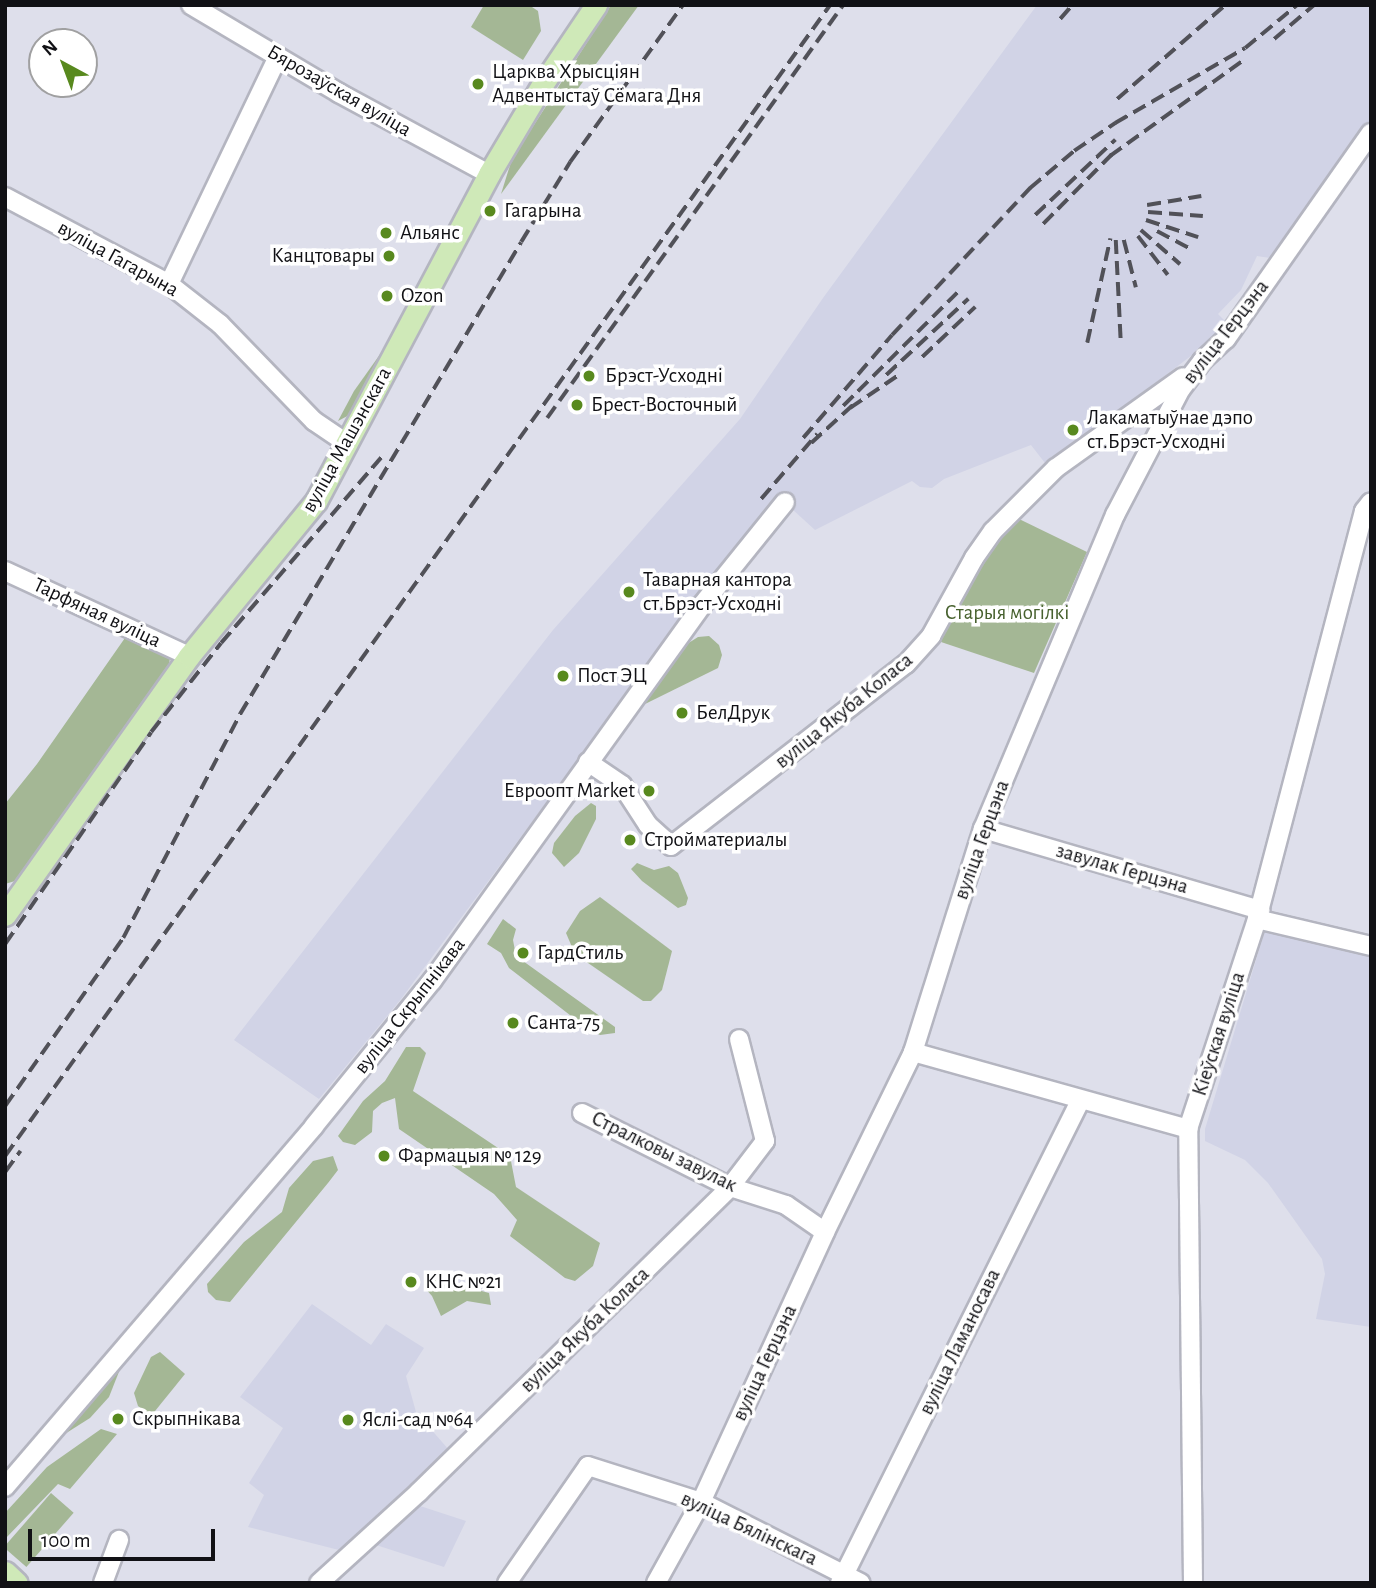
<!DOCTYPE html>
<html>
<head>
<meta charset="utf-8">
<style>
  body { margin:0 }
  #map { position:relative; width:1376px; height:1588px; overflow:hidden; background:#dedfeb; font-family:"Alegreya Sans",sans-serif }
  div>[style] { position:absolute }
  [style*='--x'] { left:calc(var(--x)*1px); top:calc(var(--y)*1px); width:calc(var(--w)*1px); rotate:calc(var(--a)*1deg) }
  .built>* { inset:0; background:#d1d3e6 }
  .green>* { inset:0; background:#a4b795; transform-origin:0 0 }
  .roads { filter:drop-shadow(2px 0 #b4b5c0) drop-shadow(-2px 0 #b4b5c0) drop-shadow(0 2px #b4b5c0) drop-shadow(0 -2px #b4b5c0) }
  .minor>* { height:18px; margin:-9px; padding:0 9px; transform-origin:9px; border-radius:9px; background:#fff }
  .major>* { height:21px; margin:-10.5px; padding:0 10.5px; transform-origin:10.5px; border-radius:10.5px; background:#cfe9b8 }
  .rail>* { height:3.5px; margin-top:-1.75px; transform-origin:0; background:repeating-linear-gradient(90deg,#515158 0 14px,transparent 0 21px) }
  .dots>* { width:19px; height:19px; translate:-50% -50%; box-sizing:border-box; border:4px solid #fff; border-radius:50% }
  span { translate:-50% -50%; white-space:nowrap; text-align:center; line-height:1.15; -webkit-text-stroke:7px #fff; paint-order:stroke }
  .poi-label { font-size:21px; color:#111115 }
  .left { translate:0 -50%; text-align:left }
  .right { translate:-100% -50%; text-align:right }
  .street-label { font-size:21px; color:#111115 }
  .park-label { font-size:21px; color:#47612e }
  .frame { position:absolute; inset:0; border:7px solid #111115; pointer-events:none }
  .north { position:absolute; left:28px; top:28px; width:70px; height:70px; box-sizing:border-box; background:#fff; border:2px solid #a0a0a1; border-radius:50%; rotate:319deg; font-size:19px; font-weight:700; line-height:28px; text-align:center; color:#111115 }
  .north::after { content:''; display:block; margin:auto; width:24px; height:32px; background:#58891e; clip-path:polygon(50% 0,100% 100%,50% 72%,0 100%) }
  .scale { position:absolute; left:28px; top:1529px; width:187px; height:32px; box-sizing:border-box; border:4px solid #111115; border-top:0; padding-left:9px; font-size:21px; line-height:24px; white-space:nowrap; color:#111115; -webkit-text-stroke:5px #fff; paint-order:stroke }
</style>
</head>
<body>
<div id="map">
  <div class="built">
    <div style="clip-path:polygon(1037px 5px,1371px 5px,1371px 124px,1270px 258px,1257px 256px,1241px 290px,1218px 314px,1230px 326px,1069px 449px,1067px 447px,1045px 463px,1031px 445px,944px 479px,932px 488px,920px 487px,912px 481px,815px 530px,780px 498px,728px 557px,401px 999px,319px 1099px,234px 1040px,553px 630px,740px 419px,823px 298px)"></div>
    <div style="clip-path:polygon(1266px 927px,1371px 955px,1371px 1327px,1316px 1319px,1325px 1274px,1322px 1259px,1268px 1183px,1245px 1160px,1205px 1141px,1205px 1129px)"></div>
    <div style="clip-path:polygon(312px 1304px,371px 1345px,386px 1324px,424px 1348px,406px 1376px,416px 1412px,449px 1450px,343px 1551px,248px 1527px,264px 1495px,249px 1483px,283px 1428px,240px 1397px)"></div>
    <div style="clip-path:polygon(414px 1504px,466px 1521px,444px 1567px,373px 1544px)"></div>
  </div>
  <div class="green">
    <div style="clip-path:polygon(484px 5px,529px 5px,538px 11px,541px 31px,523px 60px,471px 27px)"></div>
    <div style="clip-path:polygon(611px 5px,639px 5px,501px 194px,512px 159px)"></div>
    <div style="clip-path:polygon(381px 353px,370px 384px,353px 413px,338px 421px,354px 391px)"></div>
    <div style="clip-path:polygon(1017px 518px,1087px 552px,1034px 673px,935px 640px,992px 546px)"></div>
    <div style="clip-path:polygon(127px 635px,170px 656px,169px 667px,15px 881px,5px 884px,5px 804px,37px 764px)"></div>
    <div style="clip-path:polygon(709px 636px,719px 645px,722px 655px,718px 668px,643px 705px,687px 644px,698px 637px)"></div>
    <div style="clip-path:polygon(591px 803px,596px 806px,596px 819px,579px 853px,564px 867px,552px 853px,554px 843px,575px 816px)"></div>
    <div style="clip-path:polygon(637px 863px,654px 870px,669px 866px,678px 873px,688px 898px,686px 905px,678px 908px,642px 881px,631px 869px)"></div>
    <div style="clip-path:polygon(600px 897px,672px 951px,662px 990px,651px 1001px,643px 1001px,575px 954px,566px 933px,580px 911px)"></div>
    <div style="clip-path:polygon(503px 919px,516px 929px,513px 940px,516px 956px,615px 1027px,615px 1033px,600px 1035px,588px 1029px,509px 968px,501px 953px,487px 944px)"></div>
    <div style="clip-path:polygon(406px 1047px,420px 1047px,426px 1053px,413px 1091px,510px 1156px,516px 1187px,600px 1243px,593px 1266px,575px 1281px,565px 1278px,510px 1236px,517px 1220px,494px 1194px,399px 1129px,395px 1098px,382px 1103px,373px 1111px,372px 1132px,355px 1145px,343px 1142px,338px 1136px,363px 1101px,385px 1081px)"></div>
    <div style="clip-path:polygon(333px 1156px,338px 1170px,328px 1183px,230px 1302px,216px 1300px,208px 1292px,207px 1284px,244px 1242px,282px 1212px,289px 1188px,313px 1161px)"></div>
    <div style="clip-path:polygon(425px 1276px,489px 1293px,491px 1305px,467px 1301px,441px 1316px,432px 1296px,424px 1287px)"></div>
    <div style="clip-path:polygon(160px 1352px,185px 1374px,151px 1416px,138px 1406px,134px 1393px,151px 1357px)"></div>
    <div style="clip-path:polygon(124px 1359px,109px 1397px,90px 1418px,60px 1437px)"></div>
    <div style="clip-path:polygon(101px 1429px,117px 1434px,70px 1489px,58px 1484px,5px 1539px,5px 1513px,47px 1467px)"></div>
    <div style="left:51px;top:1493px;width:30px;height:72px;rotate:41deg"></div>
  </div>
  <div class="roads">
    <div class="minor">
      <div style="--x:191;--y:5;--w:172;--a:30.7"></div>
      <div style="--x:339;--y:93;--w:170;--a:28.4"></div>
      <div style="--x:5;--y:197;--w:186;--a:27.9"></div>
      <div style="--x:169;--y:284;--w:65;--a:38.1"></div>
      <div style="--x:220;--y:324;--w:135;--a:45.9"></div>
      <div style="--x:314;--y:421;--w:41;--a:34.1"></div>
      <div style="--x:169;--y:284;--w:252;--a:-64.4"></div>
      <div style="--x:5;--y:571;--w:203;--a:24.8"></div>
      <div style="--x:588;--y:762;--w:41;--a:34.1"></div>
      <div style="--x:622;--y:785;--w:48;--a:57"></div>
      <div style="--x:648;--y:825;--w:31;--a:42"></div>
      <div style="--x:671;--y:846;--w:297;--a:-37.8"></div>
      <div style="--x:906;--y:664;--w:38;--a:-48"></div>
      <div style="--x:931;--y:636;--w:89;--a:-61.1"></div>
      <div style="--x:974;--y:558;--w:33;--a:-55"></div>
      <div style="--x:993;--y:531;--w:89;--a:-45"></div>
      <div style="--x:1056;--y:468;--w:156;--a:-35.6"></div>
      <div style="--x:983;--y:829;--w:289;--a:16.3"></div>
      <div style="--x:1257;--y:919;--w:117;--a:13.3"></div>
      <div style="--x:913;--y:1052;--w:286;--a:15.6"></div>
      <div style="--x:582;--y:1113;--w:165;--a:26.6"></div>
      <div style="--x:730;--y:1187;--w:59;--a:17.8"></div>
      <div style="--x:786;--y:1205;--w:47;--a:34.7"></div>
      <div style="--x:5;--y:1487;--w:475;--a:-49.4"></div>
      <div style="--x:314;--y:1126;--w:187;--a:-50.9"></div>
      <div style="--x:432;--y:981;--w:463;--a:-54.3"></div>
      <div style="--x:702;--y:605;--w:132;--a:-51.1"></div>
      <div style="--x:103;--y:1583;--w:46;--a:-69.6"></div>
      <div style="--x:319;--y:1583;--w:135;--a:-42.3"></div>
      <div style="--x:419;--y:1492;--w:436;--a:-44.4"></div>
      <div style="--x:730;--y:1187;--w:58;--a:-52.7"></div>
      <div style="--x:765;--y:1141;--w:105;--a:-104.3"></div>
      <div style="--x:507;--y:1583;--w:142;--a:-55.3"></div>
      <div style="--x:588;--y:1466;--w:119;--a:17.7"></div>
      <div style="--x:701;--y:1502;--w:179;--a:26.9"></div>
      <div style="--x:656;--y:1583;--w:93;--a:-60.9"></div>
      <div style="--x:701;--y:1502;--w:297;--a:-65.3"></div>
      <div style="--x:825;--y:1232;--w:200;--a:-63.9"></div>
      <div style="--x:913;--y:1052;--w:234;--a:-72.6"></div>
      <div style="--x:983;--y:829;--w:341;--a:-67.2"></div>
      <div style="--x:1115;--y:515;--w:142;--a:-62.4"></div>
      <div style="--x:1181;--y:389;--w:35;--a:-53"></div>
      <div style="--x:1202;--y:361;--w:33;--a:-43"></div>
      <div style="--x:1226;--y:339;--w:252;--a:-54.9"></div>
      <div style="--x:840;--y:1583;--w:538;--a:-63.53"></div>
      <div style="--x:1193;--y:1583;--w:454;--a:-90.6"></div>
      <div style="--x:1188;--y:1129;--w:221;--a:-71.8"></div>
      <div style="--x:1257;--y:919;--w:422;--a:-75.3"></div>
      <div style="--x:1364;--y:511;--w:11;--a:-52"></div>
    </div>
    <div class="major">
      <div style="--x:5;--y:915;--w:318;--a:-54.6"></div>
      <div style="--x:189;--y:656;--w:200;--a:-50.7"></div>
      <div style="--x:316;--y:501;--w:370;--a:-62.1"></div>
      <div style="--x:489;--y:174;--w:104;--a:-59.2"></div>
      <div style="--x:542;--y:85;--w:97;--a:-56"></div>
      <div style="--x:5;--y:1572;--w:16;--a:43"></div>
    </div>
  </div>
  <div class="rail">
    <div style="--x:1060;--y:19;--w:18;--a:-49"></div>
    <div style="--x:1274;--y:39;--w:52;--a:-40.4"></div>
    <div style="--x:1117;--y:99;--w:143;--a:-41"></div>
    <div style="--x:1110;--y:156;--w:163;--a:-35.7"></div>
    <div style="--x:1147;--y:205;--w:55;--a:-9.5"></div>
    <div style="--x:1148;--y:212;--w:55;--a:4.2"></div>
    <div style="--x:1035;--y:215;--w:110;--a:-43.2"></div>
    <div style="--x:1146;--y:220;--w:55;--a:18.1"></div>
    <div style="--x:1043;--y:224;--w:100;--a:-45.4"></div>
    <div style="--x:1141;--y:230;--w:52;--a:41.1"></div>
    <div style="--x:1157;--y:231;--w:40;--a:28"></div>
    <div style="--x:1138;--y:236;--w:49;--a:52.4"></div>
    <div style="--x:1116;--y:240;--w:101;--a:87.2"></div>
    <div style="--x:1124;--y:240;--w:49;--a:75.7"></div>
    <div style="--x:1087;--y:343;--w:107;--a:-77.5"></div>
    <div style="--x:922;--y:357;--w:73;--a:-43.3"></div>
    <div style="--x:886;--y:375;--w:112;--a:-42.8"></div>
    <div style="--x:843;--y:406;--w:165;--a:-44.8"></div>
    <div style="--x:850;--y:408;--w:60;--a:-34.2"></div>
    <div style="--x:547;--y:418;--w:508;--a:-54.37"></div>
    <div style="--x:803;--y:438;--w:136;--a:-49.2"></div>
    <div style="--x:892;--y:335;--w:202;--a:-46.8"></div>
    <div style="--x:1030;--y:188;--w:57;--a:-40.1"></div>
    <div style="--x:1074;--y:151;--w:50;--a:-34.3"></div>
    <div style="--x:1115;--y:123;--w:150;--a:-30"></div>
    <div style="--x:1245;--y:48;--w:67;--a:-39.6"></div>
    <div style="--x:811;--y:443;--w:59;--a:-42.3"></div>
    <div style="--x:761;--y:499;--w:86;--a:-49.3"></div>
    <div style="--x:5;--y:944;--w:257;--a:-55.4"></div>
    <div style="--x:151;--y:732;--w:113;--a:-51.8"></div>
    <div style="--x:221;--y:643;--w:250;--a:-49.2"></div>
    <div style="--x:5;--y:1106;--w:205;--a:-54.9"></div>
    <div style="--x:123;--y:938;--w:253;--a:-62.4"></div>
    <div style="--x:240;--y:714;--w:549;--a:-59.23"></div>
    <div style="--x:521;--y:242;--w:94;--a:-58.5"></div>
    <div style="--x:570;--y:162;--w:193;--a:-54.3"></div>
    <div style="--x:5;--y:1156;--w:1416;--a:-54.37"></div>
    <div style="--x:5;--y:1172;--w:26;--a:-54"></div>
  </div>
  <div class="dots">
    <div style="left:478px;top:84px;background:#58891e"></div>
    <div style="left:490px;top:211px;background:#58891e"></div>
    <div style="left:386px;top:233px;background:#58891e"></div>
    <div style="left:389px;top:256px;background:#58891e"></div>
    <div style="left:387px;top:296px;background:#58891e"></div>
    <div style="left:589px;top:376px;background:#58891e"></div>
    <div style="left:577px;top:405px;background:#58891e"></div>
    <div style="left:1073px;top:430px;background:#58891e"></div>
    <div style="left:629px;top:592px;background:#58891e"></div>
    <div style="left:563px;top:676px;background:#58891e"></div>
    <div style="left:682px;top:713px;background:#58891e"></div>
    <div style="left:649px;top:791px;background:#58891e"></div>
    <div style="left:630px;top:840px;background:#58891e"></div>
    <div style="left:523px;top:953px;background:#58891e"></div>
    <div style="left:513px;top:1023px;background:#58891e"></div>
    <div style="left:384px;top:1156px;background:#58891e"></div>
    <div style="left:411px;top:1282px;background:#58891e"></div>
    <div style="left:118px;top:1419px;background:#58891e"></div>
    <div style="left:348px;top:1420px;background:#58891e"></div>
  </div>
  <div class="poi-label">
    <span class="left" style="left:492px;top:84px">Царква Хрысціян<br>Адвентыстаў Сёмага Дня</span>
    <span class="left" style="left:504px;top:211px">Гагарына</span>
    <span class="left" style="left:400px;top:233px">Альянс</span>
    <span class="right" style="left:375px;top:256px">Канцтовары</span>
    <span class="left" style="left:401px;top:296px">Ozon</span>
    <span class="left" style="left:605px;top:376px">Брэст-Усходні</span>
    <span class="left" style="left:591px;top:405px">Брест-Восточный</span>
    <span class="left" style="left:1087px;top:430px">Лакаматыўнае дэпо<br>ст.Брэст-Усходні</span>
    <span class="left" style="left:643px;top:592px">Таварная кантора<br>ст.Брэст-Усходні</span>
    <span class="left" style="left:577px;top:676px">Пост ЭЦ</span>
    <span class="left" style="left:696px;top:713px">БелДрук</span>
    <span class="right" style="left:635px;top:791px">Евроопт Market</span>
    <span class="left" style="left:644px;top:840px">Стройматериалы</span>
    <span class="left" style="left:537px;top:953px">ГардСтиль</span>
    <span class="left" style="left:527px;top:1023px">Санта-75</span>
    <span class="left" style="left:398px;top:1156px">Фармацыя № 129</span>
    <span class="left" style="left:425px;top:1282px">КНС №21</span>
    <span class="left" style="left:132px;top:1419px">Скрыпнікава</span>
    <span class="left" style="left:362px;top:1420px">Яслі-сад №64</span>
  </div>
  <div class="street-label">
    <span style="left:339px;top:91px;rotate:30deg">Бярозаўская вуліца</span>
    <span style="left:118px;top:259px;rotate:29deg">вуліца Гагарына</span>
    <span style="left:1226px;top:332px;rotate:-52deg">вуліца Герцэна</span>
    <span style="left:347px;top:440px;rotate:-61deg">вуліца Машэнскага</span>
    <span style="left:97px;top:613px;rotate:25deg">Тарфяная вуліца</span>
    <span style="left:844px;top:711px;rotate:-39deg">вуліца Якуба Коласа</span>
    <span style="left:982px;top:840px;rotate:-70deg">вуліца Герцэна</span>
    <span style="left:1122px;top:869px;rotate:16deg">завулак Герцэна</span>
    <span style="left:410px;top:1006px;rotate:-52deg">вуліца Скрыпнікава</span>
    <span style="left:1219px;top:1034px;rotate:-72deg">Кіеўская вуліца</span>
    <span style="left:664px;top:1152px;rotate:26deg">Стралковы завулак</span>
    <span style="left:585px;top:1330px;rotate:-44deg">вуліца Якуба Коласа</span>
    <span style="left:960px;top:1342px;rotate:-64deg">вуліца Ламаносава</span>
    <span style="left:765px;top:1363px;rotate:-65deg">вуліца Герцэна</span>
    <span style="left:749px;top:1529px;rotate:25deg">вуліца Бялінскага</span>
  </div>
  <div class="park-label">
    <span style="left:1007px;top:613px">Старыя могілкі</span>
  </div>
  <div class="frame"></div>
  <div class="north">N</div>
  <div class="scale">100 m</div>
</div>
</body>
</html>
